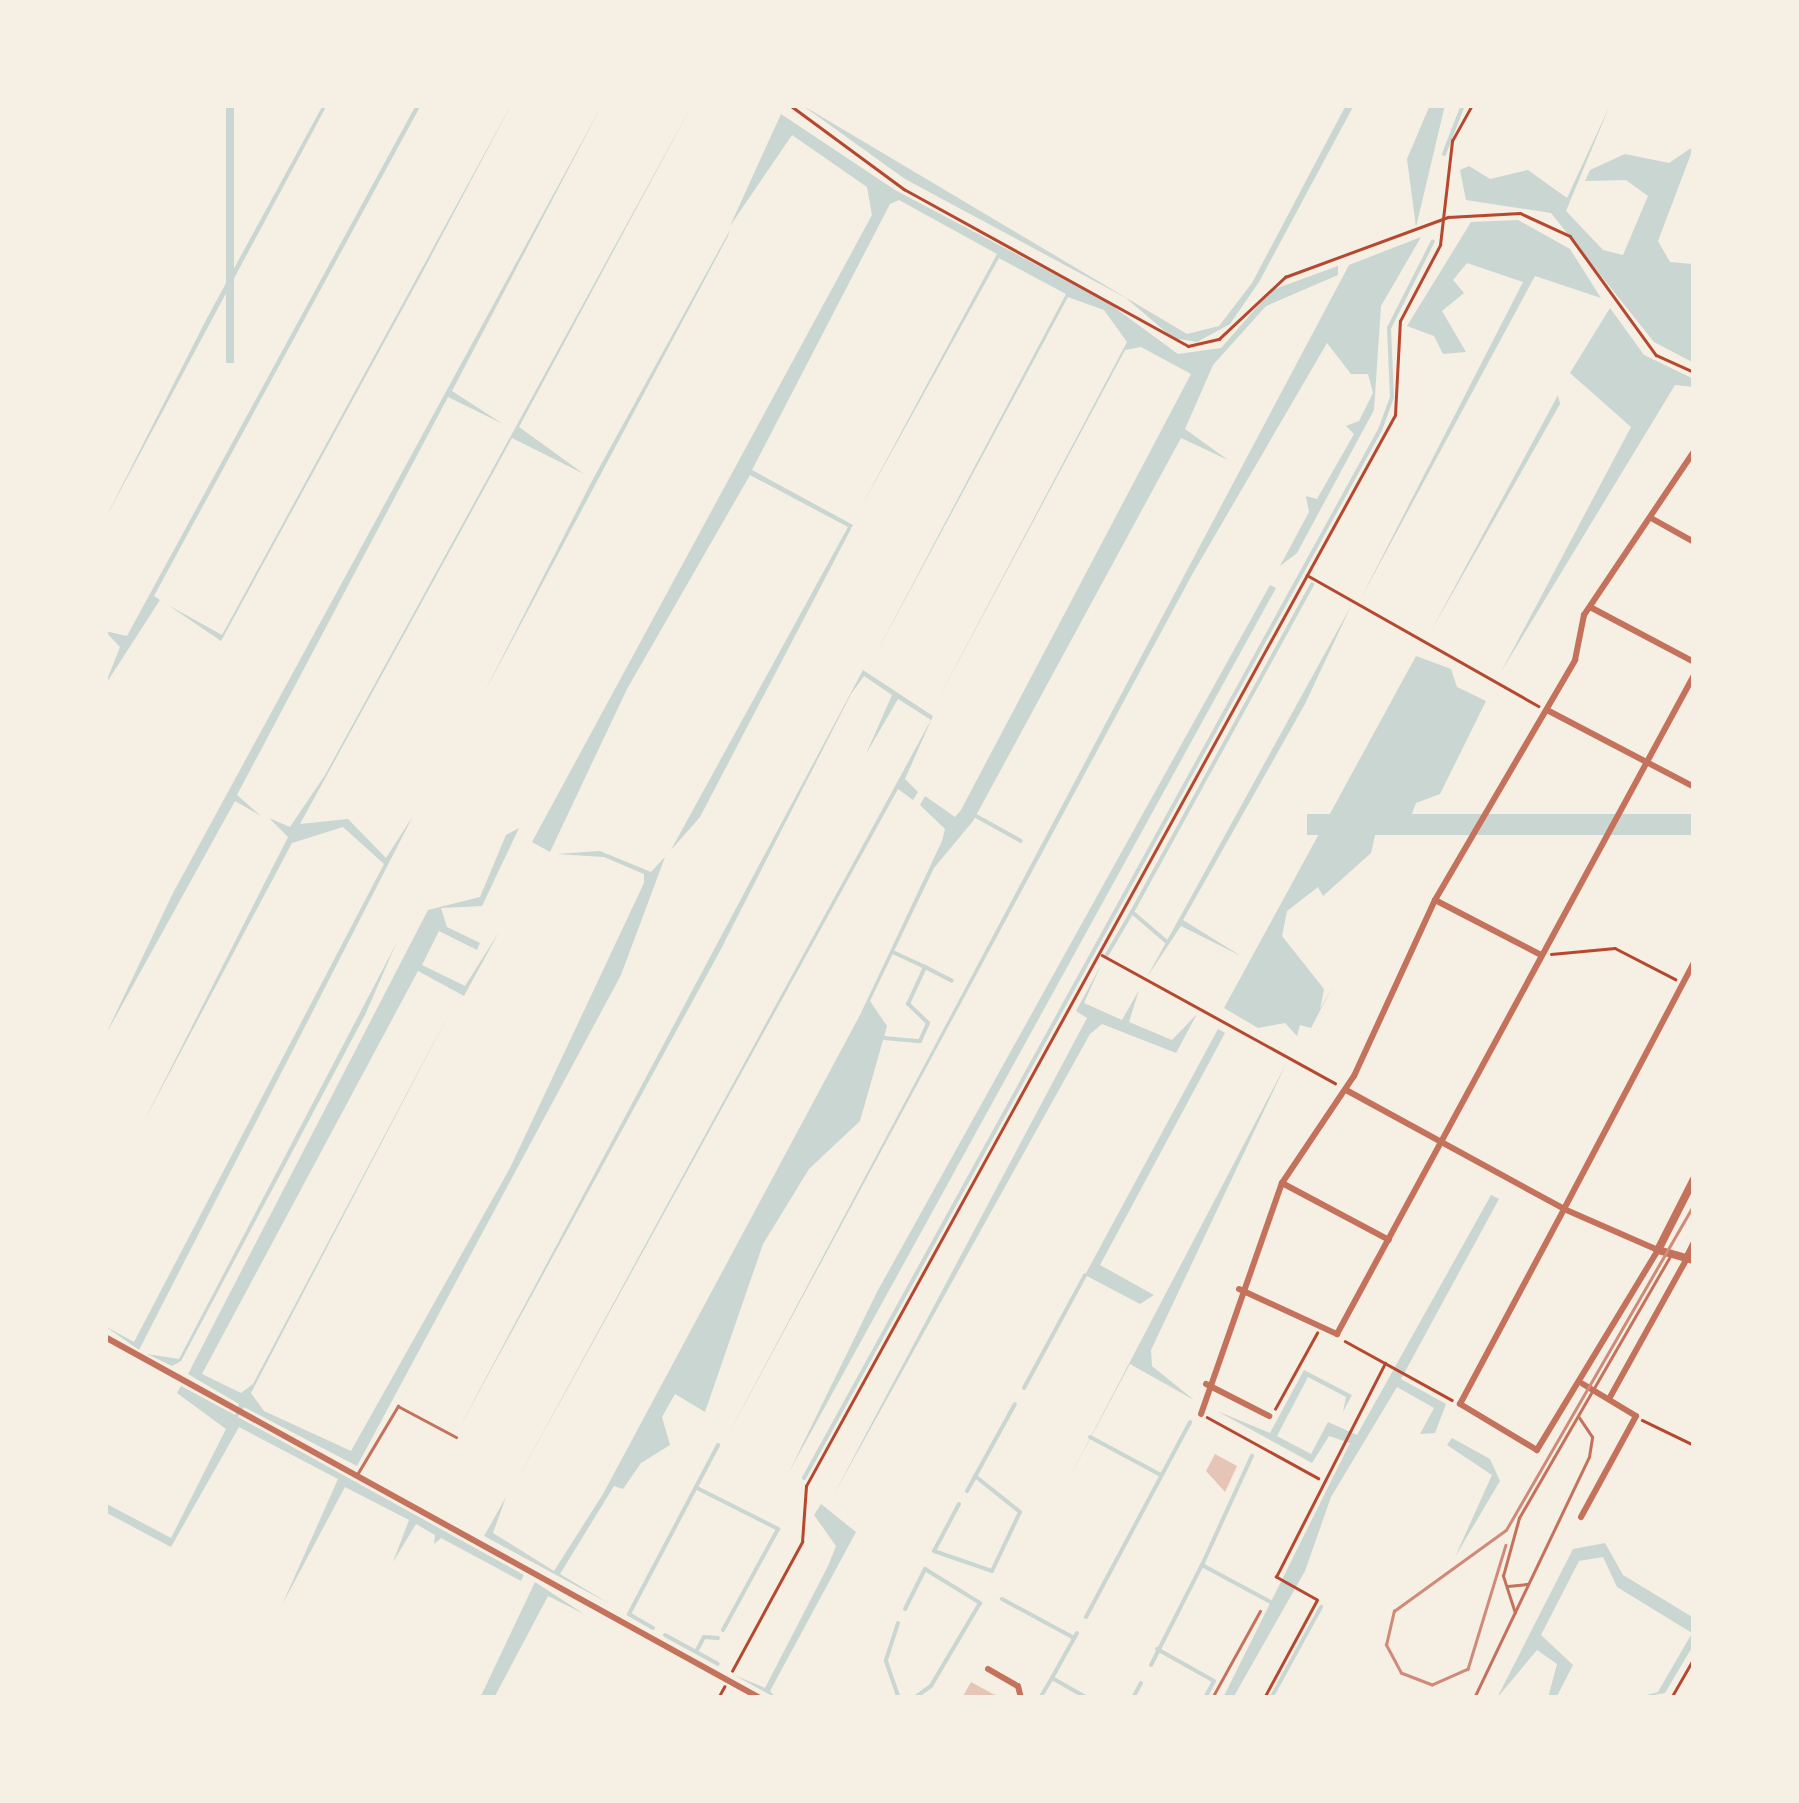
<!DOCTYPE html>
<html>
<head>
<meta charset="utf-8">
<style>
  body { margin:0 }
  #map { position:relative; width:1799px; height:1803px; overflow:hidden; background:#f6efe4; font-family:Commissioner,sans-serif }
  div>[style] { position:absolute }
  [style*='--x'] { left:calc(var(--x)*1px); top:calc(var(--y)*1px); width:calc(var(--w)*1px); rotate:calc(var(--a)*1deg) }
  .water>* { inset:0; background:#c9d6d2; transform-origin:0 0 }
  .stream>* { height:4px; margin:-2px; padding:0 2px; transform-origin:2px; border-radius:2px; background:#c9d6d2 }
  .building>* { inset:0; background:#e6c5b7 }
  .path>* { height:2.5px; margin:-1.25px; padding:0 1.25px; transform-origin:1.25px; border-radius:1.25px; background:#b5482f }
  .service>* { height:2.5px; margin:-1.25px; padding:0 1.25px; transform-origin:1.25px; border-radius:1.25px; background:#c5725c }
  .minor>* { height:6px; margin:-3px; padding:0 3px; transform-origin:3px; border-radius:3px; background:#c5725c }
  .tertiary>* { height:8px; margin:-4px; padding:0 4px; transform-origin:4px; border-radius:4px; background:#c5725c }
  .tram>* { height:2.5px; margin:-1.25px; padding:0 1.25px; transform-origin:1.25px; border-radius:1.25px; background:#cf8b77 }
  span { translate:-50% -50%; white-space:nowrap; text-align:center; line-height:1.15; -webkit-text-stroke:8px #f6efe4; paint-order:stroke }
  .frame { position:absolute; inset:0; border:108px solid #f6efe4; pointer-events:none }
</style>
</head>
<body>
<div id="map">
  <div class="water">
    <div style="left:226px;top:105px;width:8px;height:258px"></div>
    <div style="clip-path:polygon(323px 105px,327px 105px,105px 519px,206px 320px)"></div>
    <div style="clip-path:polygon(416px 105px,421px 105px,154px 596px,160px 600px,105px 685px,120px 647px,105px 631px,127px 636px)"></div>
    <div style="clip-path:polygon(511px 105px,421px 275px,221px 641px,168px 605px,222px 635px)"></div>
    <div style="clip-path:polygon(602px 105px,452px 391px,503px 424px,448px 397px,237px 795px,261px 816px,235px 801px,105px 1036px,173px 893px)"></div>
    <div style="clip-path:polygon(692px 105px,519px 427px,584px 474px,512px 438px,300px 824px,348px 819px,386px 858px,413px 816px,139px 1350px,105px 1326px,134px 1342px,384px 864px,343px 827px,292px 843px,144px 1121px,288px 837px,269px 818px,290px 827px,325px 775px)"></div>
    <div style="clip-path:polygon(802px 105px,1187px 334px,1219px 326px,1252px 283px,1346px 105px,1354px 105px,1259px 282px,1230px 324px,1197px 342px,1173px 338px,1126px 298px,905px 179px)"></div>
    <div style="clip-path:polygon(1430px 105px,1445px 105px,1416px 227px,1407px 159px)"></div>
    <div style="clip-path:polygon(1610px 105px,1566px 211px,1603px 250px,1623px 255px,1648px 196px,1626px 180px,1585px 181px,1590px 170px,1625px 154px,1669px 163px,1694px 146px,1658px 241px,1670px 262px,1692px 264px,1694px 363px,1654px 342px,1551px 213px,1466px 200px,1460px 170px,1469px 166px,1490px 179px,1528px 170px,1567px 198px)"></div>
    <div style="clip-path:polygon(781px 114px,895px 190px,1107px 302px,1178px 354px,1221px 348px,1272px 290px,1338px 266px,1338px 275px,1266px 306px,1213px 365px,1185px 429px,1228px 460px,1181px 438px,973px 821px,934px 868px,870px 1001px,887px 1026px,860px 1121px,809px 1169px,763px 1244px,705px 1412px,675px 1394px,662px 1417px,670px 1445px,641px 1463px,623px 1489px,614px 1486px,560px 1574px,610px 1604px,484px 1536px,506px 1497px,493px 1533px,554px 1571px,603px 1494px,860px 1015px,942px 841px,945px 829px,920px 805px,925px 796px,955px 817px,961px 810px,1191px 374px,1141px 347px,1125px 350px,935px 705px,1127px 342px,1104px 310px,1068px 297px,873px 659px,1066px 294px,999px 258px,860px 509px,997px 254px,899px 200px,890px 204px,752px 470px,853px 525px,700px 817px,671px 850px,848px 527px,750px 475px,627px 689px,550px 852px,532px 842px,872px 215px,867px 187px,792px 135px,730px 226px)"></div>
    <div style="clip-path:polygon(1518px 220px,1570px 249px,1601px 298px,1535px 276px,1360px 600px,1523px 282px,1467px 263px,1453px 280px,1464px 293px,1442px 311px,1466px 352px,1443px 354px,1434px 336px,1407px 326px,1471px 222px)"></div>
    <div style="clip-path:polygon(730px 230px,728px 236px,484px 693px,593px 479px)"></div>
    <div style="clip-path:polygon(1421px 237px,1381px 306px,1374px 410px,1297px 553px,1280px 566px,1309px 512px,1306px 496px,1317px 499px,1354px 434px,1346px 426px,1359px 421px,1373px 393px,1368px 374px,1351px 374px,1327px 343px,1193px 573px,727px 1437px,1349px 265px)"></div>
    <div style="clip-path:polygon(1610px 308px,1644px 355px,1694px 379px,1694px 387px,1675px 385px,1501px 672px,1631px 427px,1570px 373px)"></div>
    <div style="clip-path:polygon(1558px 395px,1560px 404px,1431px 631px)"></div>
    <div style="clip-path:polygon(1270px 585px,1276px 588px,789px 1472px,877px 1292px)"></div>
    <div style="clip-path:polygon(1351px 606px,1305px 704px,1183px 920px,1241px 956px,1181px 926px,1147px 977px)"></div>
    <div style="clip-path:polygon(1416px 656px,1451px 669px,1457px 687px,1486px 701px,1440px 794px,1416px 803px,1409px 821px,1376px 831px,1371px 853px,1323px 896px,1318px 887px,1287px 911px,1282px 936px,1324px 989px,1320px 1009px,1333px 986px,1311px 1028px,1300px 1025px,1297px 1036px,1285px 1023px,1258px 1028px,1224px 1008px)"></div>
    <div style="clip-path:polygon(863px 670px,933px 716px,905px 779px,918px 792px,913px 800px,898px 789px,516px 1482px,931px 720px,898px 699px,866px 754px,892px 695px,864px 676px,851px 694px,720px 951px,457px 1432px)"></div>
    <div style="left:1694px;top:814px;width:21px;height:387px;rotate:90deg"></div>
    <div style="clip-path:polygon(519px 828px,482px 906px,441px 908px,447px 927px,480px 943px,477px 950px,439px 931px,422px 965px,465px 986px,499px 932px,464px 996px,418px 971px,202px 1374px,241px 1393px,253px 1384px,454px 1004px,251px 1393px,264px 1411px,351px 1451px,510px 1168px,644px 883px,644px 874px,604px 857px,557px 854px,600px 851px,651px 872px,665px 857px,621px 975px,357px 1466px,244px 1407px,238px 1417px,524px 1575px,521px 1581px,441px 1538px,434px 1544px,435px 1535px,416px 1524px,393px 1562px,409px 1520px,345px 1487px,282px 1605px,338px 1479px,239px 1427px,171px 1547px,105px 1512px,105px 1503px,171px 1538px,226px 1429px,177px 1393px,181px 1386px,235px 1415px,239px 1404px,188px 1374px,428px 910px,480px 897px,506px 835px)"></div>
    <div style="clip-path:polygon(396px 944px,365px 1015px,181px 1361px,172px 1366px,147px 1354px,179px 1359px)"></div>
    <div style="clip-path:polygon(1101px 965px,1084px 1003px,1122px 1020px,1139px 990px,1129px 1022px,1172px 1040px,1197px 1014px,1176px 1053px,1102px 1024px,1090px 1034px,833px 1496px,1087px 1018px,1076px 1011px)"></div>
    <div style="clip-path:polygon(1218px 1029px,1225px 1033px,1100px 1265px,1154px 1295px,1140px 1304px,1085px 1275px)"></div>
    <div style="clip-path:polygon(1286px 1064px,1151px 1350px,1152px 1366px,1194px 1400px,1130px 1364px,1067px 1482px)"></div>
    <div style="clip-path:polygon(1491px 1195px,1499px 1199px,1401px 1379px,1446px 1404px,1435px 1433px,1420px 1434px,1434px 1408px,1397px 1387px,1331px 1497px,1305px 1571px,1233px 1698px,1223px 1698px,1350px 1443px,1329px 1436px,1312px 1463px,1217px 1411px,1270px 1433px,1304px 1370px,1352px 1395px,1343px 1412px,1346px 1397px,1308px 1377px,1277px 1436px,1311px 1454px,1328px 1422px,1357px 1435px)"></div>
    <div style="clip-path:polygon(1452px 1438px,1490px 1459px,1500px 1481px,1455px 1557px,1492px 1475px,1447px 1445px)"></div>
    <div style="clip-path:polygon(821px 1504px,856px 1532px,770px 1691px,776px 1698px,734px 1675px,765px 1688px,828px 1566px,836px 1546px,814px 1515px)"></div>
    <div style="clip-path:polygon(1605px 1543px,1623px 1575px,1694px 1618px,1694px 1644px,1665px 1693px,1636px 1698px,1658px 1692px,1692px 1633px,1617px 1587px,1603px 1557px,1579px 1561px,1541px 1635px,1573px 1665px,1556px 1698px,1548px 1698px,1557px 1664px,1537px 1650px,1497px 1698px,1573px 1549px)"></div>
    <div style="clip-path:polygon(535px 1582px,584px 1614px,548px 1596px,494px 1698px,480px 1698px)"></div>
  </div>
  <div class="stream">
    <div style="--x:1444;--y:154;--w:53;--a:-68.8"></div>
    <div style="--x:976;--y:816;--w:51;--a:29.1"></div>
    <div style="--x:1132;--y:912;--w:374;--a:-61.2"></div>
    <div style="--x:1106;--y:956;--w:51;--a:-59.4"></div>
    <div style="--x:1132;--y:912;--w:46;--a:40.6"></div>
    <div style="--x:925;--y:967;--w:30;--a:27"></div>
    <div style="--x:884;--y:1038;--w:36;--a:5"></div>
    <div style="--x:920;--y:1041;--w:20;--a:-66"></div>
    <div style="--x:928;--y:1023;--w:28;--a:-136"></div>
    <div style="--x:908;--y:1004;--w:41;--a:-65.3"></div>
    <div style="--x:925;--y:967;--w:35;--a:-155"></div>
    <div style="--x:1024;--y:1388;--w:128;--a:-61.6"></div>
    <div style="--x:1090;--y:1437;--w:81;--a:28.2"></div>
    <div style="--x:804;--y:1478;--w:1196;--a:-61.21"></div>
    <div style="--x:1380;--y:430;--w:35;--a:-70"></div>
    <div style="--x:1392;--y:397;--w:69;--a:-92.5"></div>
    <div style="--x:1389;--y:328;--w:97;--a:-63.2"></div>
    <div style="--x:697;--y:1488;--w:91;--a:26.8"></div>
    <div style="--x:778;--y:1529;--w:115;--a:118.6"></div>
    <div style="--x:967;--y:1491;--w:99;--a:-61.1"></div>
    <div style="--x:959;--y:1504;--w:53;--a:118"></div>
    <div style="--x:934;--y:1551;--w:61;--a:19"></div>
    <div style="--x:992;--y:1571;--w:65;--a:-64.6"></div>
    <div style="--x:1020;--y:1512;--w:58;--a:-141.3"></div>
    <div style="--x:1202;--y:1565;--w:120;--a:-65.4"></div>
    <div style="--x:1002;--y:1599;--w:82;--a:28.4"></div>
    <div style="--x:905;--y:1609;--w:45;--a:-63.4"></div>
    <div style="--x:925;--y:1569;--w:65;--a:31.7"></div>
    <div style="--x:980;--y:1603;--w:96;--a:120.6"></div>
    <div style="--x:931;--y:1686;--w:21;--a:145"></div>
    <div style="--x:1086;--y:1617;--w:221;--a:-61.9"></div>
    <div style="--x:898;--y:1623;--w:40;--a:108"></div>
    <div style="--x:886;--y:1661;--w:39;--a:71"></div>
    <div style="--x:653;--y:1628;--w:28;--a:-150"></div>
    <div style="--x:629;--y:1614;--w:191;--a:-62.2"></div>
    <div style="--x:1077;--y:1633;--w:51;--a:119.1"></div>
    <div style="--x:1052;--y:1678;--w:40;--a:29.7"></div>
    <div style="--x:665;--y:1635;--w:60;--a:28.7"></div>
    <div style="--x:1157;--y:1649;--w:65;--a:29.3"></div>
    <div style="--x:1214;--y:1681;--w:19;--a:118"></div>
    <div style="--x:696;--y:1652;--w:17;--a:-62"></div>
    <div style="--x:704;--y:1637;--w:14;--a:4"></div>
    <div style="--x:1151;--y:1665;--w:112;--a:-63"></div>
    <div style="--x:1202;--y:1565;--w:82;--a:28.4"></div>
    <div style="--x:1040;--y:1698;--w:23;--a:-59"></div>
    <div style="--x:1133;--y:1698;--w:17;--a:-62"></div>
    <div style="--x:1271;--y:1698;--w:104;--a:-61.2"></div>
  </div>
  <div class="building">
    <div style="clip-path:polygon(1215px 1454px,1237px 1466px,1225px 1492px,1206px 1471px)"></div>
    <div style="clip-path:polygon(971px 1682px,993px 1694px,1005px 1698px,962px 1698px)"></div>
  </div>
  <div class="path">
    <div style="--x:790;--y:105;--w:142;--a:36.4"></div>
    <div style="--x:904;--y:189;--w:325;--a:28.9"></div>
    <div style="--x:1188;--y:346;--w:32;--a:-13"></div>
    <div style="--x:1219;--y:339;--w:91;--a:-43.2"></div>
    <div style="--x:1285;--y:277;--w:174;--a:-20.2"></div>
    <div style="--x:1448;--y:217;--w:72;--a:-3.2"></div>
    <div style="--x:1520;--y:213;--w:55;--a:24.7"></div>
    <div style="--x:1570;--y:236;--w:147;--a:54.1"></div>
    <div style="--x:1656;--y:355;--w:42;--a:24.1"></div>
    <div style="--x:1307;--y:575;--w:266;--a:29.5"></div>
    <div style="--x:1551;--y:954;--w:64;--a:-5.4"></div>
    <div style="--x:1615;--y:948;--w:68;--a:27.3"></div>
    <div style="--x:1102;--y:955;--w:266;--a:28.8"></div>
    <div style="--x:1345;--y:1341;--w:122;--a:28.9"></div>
    <div style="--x:1275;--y:1409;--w:87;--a:-61.1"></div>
    <div style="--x:1207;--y:1417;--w:127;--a:28.8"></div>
    <div style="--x:1642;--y:1420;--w:58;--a:25.7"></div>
    <div style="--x:732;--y:1671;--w:147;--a:-61.5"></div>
    <div style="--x:802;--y:1542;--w:56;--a:-85.9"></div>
    <div style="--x:806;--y:1486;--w:1222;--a:-61.19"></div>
    <div style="--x:1395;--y:415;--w:94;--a:-87"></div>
    <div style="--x:1400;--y:321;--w:86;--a:-62.2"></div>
    <div style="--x:1440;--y:245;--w:105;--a:-83.4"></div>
    <div style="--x:1452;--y:141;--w:41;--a:-60.9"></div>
    <div style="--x:718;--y:1698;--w:13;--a:-61"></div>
    <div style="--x:1264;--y:1698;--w:111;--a:-61.6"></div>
    <div style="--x:1317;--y:1600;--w:47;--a:-150.7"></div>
    <div style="--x:1276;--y:1577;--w:240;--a:-63"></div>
    <div style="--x:1671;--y:1698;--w:46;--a:-60.1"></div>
  </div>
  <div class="service">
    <div style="--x:358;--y:1473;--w:78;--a:-59.2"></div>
    <div style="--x:398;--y:1406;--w:66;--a:28.1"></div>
    <div style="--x:1508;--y:1586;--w:20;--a:-6"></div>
    <div style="--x:1515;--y:1613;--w:39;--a:-108"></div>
    <div style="--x:1503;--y:1576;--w:60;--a:-74.6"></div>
    <div style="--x:1519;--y:1518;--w:302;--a:-60"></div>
    <div style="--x:1212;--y:1698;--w:99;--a:-61.1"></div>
    <div style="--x:1474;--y:1698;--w:267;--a:-64.5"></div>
    <div style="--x:1589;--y:1457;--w:20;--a:-81"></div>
    <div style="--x:1592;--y:1437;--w:23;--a:-124"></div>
  </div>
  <div class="minor">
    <div style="--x:1651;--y:518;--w:49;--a:29.2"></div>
    <div style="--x:1590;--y:607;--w:118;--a:27.9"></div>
    <div style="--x:1547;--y:710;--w:166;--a:27.6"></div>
    <div style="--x:1435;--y:900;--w:119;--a:27.4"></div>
    <div style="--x:1346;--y:1090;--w:248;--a:28.6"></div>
    <div style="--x:1564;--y:1209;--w:103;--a:23.6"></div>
    <div style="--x:1658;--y:1250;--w:234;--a:121.2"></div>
    <div style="--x:1537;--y:1450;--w:90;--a:-149.1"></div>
    <div style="--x:1460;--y:1404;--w:221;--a:-61.9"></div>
    <div style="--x:1564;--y:1209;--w:279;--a:-62.2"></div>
    <div style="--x:1282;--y:1183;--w:121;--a:28"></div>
    <div style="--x:1239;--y:1289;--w:108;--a:24.7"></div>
    <div style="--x:1337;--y:1334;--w:749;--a:-61.55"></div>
    <div style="--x:105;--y:1337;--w:748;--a:28.86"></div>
    <div style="--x:1206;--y:1384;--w:71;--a:26.9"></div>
    <div style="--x:1609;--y:1399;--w:161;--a:-61"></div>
    <div style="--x:1201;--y:1414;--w:245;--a:-70.7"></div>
    <div style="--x:1282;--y:1183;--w:129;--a:-56.1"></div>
    <div style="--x:1354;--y:1076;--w:194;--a:-65.3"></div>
    <div style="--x:1435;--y:900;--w:278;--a:-59.7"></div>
    <div style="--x:1575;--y:660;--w:46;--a:-78.7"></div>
    <div style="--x:1584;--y:615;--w:197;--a:-56.1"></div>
    <div style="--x:1581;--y:1517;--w:115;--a:-61.4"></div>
    <div style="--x:1636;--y:1416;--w:62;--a:-148.9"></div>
    <div style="--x:988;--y:1669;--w:34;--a:30"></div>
    <div style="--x:1018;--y:1686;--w:12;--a:76"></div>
  </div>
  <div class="tertiary">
    <div style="--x:1694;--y:1179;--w:80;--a:116.9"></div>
    <div style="--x:1658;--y:1250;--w:37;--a:16"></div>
    <div style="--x:1687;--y:1258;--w:16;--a:-63"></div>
  </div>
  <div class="tram">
    <div style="--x:1506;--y:1545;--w:130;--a:107"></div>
    <div style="--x:1468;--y:1669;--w:39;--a:156"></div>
    <div style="--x:1432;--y:1685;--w:33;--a:-159"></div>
    <div style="--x:1401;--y:1673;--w:32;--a:-118"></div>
    <div style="--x:1386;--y:1645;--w:35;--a:-77"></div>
    <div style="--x:1394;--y:1611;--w:138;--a:-35.9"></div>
    <div style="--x:1506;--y:1530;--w:376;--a:-60"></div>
  </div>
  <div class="frame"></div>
</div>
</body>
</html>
